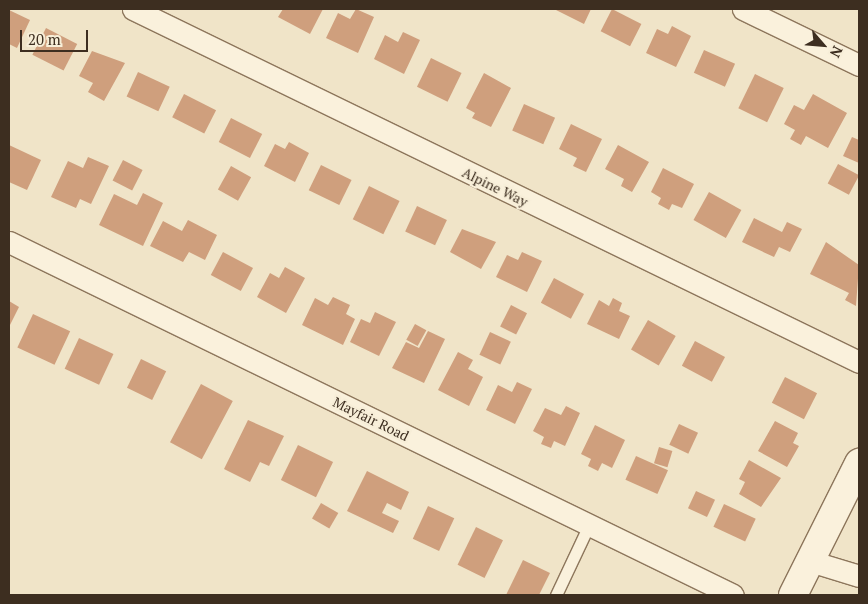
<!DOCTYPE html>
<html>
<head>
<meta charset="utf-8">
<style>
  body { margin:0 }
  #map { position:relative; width:868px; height:604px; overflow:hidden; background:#f0e4c8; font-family:"PT Serif",serif }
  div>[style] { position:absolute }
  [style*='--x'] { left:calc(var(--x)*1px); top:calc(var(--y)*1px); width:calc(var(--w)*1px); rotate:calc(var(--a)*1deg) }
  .building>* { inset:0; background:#cf9f7d; transform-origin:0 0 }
  .roads { filter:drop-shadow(1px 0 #8d765c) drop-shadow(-1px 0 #8d765c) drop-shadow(0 1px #8d765c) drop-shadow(0 -1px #8d765c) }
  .lane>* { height:11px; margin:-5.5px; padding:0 5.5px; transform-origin:5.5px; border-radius:5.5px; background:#faf1dc }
  .street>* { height:21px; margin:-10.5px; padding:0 10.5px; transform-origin:10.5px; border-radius:10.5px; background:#faf1dc }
  .secondary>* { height:28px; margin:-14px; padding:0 14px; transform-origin:14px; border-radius:14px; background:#faf1dc }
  span { translate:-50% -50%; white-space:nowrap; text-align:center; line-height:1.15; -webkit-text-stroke:4.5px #f7eed8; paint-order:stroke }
  .street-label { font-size:14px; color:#3d2e20 }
  .frame { position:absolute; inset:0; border:10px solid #3d2e20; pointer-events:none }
  .north { position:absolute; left:798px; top:20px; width:50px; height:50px; -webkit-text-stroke:4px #f7eed8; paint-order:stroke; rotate:117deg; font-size:14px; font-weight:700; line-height:20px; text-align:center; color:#3d2e20 }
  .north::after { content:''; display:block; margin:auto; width:18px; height:22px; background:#3d2e20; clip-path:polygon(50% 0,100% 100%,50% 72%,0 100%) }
  .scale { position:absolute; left:20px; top:30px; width:68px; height:22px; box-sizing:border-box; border:2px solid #3d2e20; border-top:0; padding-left:6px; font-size:15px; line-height:18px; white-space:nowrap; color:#3d2e20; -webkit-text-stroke:4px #f7eed8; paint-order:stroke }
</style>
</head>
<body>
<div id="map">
  <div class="building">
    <div style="clip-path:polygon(283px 9px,323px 9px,310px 34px,278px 17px)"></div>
    <div style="clip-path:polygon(356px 9px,374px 17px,358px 53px,326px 38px,338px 13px,350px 19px)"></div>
    <div style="clip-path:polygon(554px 9px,591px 9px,584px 24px)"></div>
    <div style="left:612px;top:9px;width:33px;height:25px;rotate:27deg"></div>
    <div style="clip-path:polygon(9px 10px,30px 20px,17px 48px,9px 44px)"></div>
    <div style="clip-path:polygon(672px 26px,691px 36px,676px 67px,646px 53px,657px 29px,668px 34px)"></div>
    <div style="left:46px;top:28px;width:35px;height:30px;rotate:27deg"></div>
    <div style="clip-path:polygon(403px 32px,420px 40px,404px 74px,374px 59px,385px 35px,398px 42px)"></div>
    <div style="left:704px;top:50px;width:34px;height:25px;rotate:24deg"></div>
    <div style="clip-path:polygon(92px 51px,125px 63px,104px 101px,88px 92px,93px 83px,79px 76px)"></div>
    <div style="left:431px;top:58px;width:34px;height:32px;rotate:26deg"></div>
    <div style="left:138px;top:72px;width:35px;height:27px;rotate:25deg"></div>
    <div style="clip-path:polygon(484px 73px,511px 88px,491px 127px,472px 118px,475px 113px,466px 108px)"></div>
    <div style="left:755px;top:74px;width:32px;height:38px;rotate:26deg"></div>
    <div style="left:184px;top:94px;width:36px;height:26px;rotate:27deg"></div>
    <div style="clip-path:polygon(813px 94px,847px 113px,828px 148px,806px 136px,801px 145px,790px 139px,795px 130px,784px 124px,794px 105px,804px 110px)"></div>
    <div style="left:524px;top:104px;width:34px;height:29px;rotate:24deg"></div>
    <div style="left:231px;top:118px;width:35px;height:27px;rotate:27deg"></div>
    <div style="clip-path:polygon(571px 124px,602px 139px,586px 172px,573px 166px,577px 158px,559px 149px)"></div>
    <div style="clip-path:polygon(852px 137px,859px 140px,859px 163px,843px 156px)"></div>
    <div style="clip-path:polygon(289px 142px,309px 153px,295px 182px,264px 166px,275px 144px,285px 149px)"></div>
    <div style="clip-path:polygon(9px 145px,41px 160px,27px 190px,9px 182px)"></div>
    <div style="clip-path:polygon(618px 145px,649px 162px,632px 192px,621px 186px,624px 179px,605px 169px)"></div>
    <div style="clip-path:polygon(88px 157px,109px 166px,91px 204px,80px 199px,76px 208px,51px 197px,68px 161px,83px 168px)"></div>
    <div style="left:123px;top:160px;width:22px;height:23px;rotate:27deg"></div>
    <div style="left:838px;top:164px;width:24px;height:22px;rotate:28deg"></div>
    <div style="left:321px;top:165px;width:34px;height:28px;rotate:26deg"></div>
    <div style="left:231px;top:166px;width:23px;height:27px;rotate:29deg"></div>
    <div style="clip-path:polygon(663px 168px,694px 184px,682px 208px,672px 204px,669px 210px,658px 204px,661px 198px,651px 192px)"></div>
    <div style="left:369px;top:186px;width:34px;height:37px;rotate:26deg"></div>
    <div style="left:709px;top:192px;width:37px;height:32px;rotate:29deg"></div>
    <div style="clip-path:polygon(143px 193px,163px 203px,143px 246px,99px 225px,114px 194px,137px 205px)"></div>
    <div style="left:417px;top:206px;width:33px;height:28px;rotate:25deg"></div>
    <div style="clip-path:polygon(754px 218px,782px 232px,787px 222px,802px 229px,790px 252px,779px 247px,774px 257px,742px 242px)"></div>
    <div style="clip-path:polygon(188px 220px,217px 235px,205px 260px,189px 252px,183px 262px,150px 246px,163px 221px,182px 231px)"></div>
    <div style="clip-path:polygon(462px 229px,496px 242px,481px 269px,450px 252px)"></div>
    <div style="clip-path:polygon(826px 242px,859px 265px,856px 306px,845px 300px,849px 293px,810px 274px)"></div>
    <div style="left:223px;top:252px;width:34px;height:26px;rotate:28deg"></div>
    <div style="clip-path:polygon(522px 252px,542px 261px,527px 292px,496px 277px,507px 255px,518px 260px)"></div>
    <div style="clip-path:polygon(285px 267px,305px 278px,286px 313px,257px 297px,270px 273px,279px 278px)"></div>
    <div style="left:554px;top:278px;width:34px;height:28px;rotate:28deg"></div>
    <div style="clip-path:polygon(333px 297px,350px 305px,346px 314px,355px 319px,343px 345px,302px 325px,315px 298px,328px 305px)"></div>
    <div style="clip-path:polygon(613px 298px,622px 303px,619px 311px,630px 316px,619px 339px,587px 324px,599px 300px,609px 306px)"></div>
    <div style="clip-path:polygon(9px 301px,19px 307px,9px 327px)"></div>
    <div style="left:511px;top:305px;width:18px;height:24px;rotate:27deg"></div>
    <div style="clip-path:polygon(375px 312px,396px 322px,379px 356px,350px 342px,361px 319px,370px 323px)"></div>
    <div style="left:33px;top:314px;width:41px;height:37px;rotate:25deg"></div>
    <div style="left:648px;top:320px;width:32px;height:34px;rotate:30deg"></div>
    <div style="left:415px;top:324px;width:13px;height:18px;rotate:29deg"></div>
    <div style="clip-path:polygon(428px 331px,445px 339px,424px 383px,392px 368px,406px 342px,419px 348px)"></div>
    <div style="left:490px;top:332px;width:23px;height:25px;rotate:25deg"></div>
    <div style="left:79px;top:338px;width:38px;height:34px;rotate:25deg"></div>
    <div style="left:695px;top:341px;width:34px;height:28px;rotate:28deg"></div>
    <div style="clip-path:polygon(458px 352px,473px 360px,468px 369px,483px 377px,469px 406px,438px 390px)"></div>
    <div style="left:141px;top:359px;width:28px;height:32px;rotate:26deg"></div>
    <div style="left:785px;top:377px;width:36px;height:29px;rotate:27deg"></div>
    <div style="clip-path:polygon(517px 382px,532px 389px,515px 424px,486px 410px,498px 385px,512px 392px)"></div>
    <div style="left:201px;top:384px;width:36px;height:66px;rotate:28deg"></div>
    <div style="clip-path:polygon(566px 406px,580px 413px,565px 446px,554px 441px,551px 448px,541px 444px,544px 437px,533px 431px,545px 408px,561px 415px)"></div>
    <div style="clip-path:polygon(248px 420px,284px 436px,269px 466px,260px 462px,250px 482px,224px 469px)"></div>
    <div style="clip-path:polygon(775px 421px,798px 433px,793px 443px,799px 446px,787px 467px,758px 451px)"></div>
    <div style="left:679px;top:424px;width:21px;height:23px;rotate:25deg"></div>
    <div style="clip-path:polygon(595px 425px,625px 440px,612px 468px,602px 463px,598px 471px,588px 466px,591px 459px,581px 454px)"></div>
    <div style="left:298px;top:445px;width:39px;height:39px;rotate:26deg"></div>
    <div style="left:659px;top:447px;width:14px;height:17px;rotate:17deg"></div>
    <div style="left:636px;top:456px;width:35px;height:26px;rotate:24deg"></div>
    <div style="clip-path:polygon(749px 460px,781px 478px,761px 507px,739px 494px,745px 482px,739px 479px)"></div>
    <div style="clip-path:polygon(367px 471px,409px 492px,401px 510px,387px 503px,382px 513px,399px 521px,393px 533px,347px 511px)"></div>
    <div style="left:696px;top:491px;width:21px;height:19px;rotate:25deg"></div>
    <div style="left:321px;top:503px;width:20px;height:18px;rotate:30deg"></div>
    <div style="left:724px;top:504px;width:35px;height:25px;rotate:25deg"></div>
    <div style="left:428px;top:506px;width:29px;height:36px;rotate:25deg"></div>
    <div style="left:476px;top:527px;width:30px;height:42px;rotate:26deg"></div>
    <div style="clip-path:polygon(523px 560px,550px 573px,539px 595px,506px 595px)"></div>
  </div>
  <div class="roads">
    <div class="lane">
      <div style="--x:556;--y:595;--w:77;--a:-64.8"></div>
    </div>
    <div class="street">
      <div style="--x:133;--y:9;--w:807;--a:25.93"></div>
      <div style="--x:743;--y:9;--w:129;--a:25.8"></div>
      <div style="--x:9;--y:242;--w:805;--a:25.99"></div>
      <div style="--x:810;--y:561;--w:51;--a:17"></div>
    </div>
    <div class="secondary">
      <div style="--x:793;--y:595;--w:148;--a:-63.4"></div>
    </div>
  </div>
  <div class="street-label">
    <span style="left:495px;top:187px;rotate:26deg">Alpine Way</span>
    <span style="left:371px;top:419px;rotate:26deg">Mayfair Road</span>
  </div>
  <div class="frame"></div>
  <div class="north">N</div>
  <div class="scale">20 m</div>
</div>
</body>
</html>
